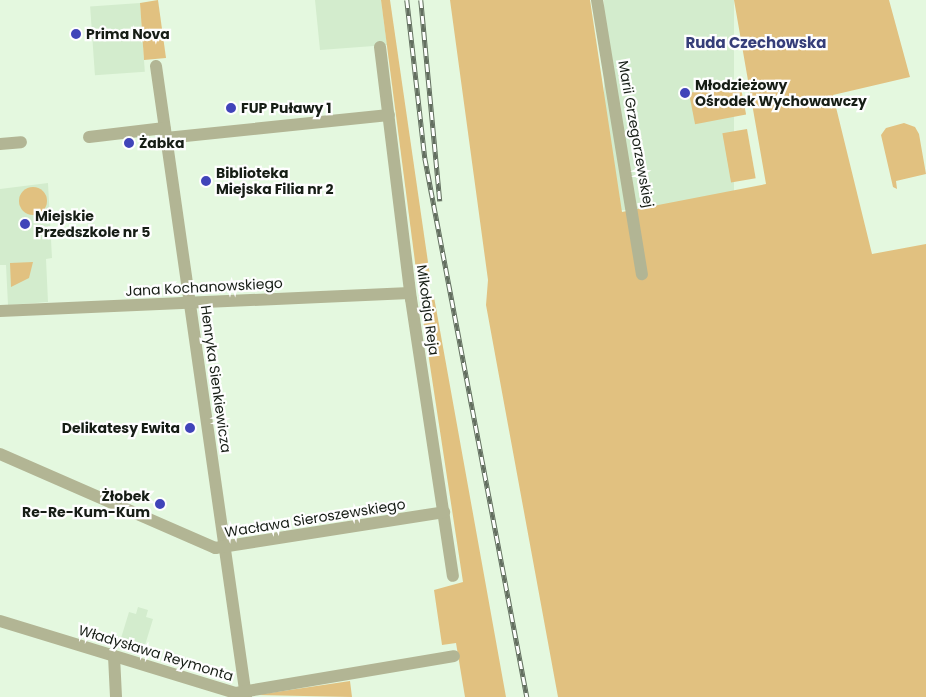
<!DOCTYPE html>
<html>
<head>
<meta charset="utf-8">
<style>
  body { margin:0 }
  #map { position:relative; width:926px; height:697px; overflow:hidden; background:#e4f8df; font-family:Poppins,sans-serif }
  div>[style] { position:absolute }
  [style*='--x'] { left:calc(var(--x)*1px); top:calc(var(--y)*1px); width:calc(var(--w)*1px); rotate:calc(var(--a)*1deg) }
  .built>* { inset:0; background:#d3eccd; transform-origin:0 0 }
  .green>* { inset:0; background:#e1c180; transform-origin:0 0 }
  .round { border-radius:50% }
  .minor>* { height:12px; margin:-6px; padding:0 6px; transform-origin:6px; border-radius:6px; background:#b2b594 }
  .rail>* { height:4.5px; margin-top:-2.25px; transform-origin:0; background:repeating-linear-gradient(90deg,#fefefe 0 8px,#636f60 0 16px); box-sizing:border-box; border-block:1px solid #636f60 }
  .dots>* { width:14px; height:14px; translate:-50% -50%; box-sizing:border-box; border:2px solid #fefefe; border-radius:50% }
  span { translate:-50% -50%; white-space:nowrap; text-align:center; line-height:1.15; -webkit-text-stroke:4.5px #fefefe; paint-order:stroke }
  .poi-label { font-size:14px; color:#161d15; font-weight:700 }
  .left { translate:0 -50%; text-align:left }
  .right { translate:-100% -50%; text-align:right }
  .street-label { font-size:14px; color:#161d15 }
  .neighbourhood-label { font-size:15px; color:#363e79; font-weight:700 }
</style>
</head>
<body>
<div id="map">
  <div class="built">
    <div style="clip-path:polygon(315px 0,381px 0,387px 45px,320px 50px)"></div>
    <div style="left:604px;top:0;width:130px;height:210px"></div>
    <div style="left:140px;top:3px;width:69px;height:50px;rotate:86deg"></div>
    <div style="clip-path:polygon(48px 183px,52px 258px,46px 259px,48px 302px,8px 305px,6px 265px,0 265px,0 189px)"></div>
    <div style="clip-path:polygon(138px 607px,148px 610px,146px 617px,153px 619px,142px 655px,118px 648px,129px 612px,136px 614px)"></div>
  </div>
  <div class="green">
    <div style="clip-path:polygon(158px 0,166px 58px,144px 60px,140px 3px)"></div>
    <div style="clip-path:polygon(381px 0,390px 0,430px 276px,418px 285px)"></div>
    <div style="clip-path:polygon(450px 0,590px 0,622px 212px,766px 184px,734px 0,889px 0,910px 77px,833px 95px,872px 254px,926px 244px,926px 697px,558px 697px,486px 305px,488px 280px)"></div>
    <div style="left:740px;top:83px;width:32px;height:52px;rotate:79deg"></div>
    <div style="clip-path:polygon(904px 123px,915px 127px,919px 134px,926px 174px,896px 181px,897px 189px,893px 187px,881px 135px,886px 128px)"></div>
    <div style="left:747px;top:129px;width:50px;height:25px;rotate:80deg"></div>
    <div class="round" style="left:19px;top:187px;width:28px;height:28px"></div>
    <div style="clip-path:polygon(33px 262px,29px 278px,11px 287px,10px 263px)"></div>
    <div style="clip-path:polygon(427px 296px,434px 297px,506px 697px,465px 697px,456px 643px,442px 645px,434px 590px,463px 582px,420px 300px)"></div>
    <div style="clip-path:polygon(350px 681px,352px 697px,256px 695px)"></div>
  </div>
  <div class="minor">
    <div style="--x:597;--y:0;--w:278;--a:80.7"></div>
    <div style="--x:380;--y:47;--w:254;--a:83"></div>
    <div style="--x:411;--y:299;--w:280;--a:81.4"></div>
    <div style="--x:156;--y:66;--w:637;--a:81.88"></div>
    <div style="--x:89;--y:137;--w:76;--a:-6.8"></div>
    <div style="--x:166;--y:138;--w:224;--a:-5.9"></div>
    <div style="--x:0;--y:144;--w:21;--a:-5"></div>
    <div style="--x:0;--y:311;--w:410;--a:-2.5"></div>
    <div style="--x:0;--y:454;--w:235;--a:23.6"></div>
    <div style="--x:215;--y:548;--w:232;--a:-8.9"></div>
    <div style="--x:0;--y:621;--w:247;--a:17"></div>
    <div style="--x:236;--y:693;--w:221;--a:-9.6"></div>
    <div style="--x:114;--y:656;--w:41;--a:87.2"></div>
  </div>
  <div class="rail">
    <div style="--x:407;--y:0;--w:159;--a:83.5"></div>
    <div style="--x:425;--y:158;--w:549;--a:79.28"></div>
    <div style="--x:421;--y:0;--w:202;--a:84.6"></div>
  </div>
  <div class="dots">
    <div style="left:76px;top:34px;background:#4044b9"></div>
    <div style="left:685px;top:93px;background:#4044b9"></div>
    <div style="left:231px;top:108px;background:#4044b9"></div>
    <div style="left:129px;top:143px;background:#4044b9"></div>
    <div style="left:206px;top:181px;background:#4044b9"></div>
    <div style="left:25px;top:224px;background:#4044b9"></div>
    <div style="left:190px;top:428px;background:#4044b9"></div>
    <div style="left:160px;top:504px;background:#4044b9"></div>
  </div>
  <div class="poi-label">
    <span class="left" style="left:86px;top:34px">Prima Nova</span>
    <span class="left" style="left:695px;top:93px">Młodzieżowy<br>Ośrodek Wychowawczy</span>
    <span class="left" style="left:241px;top:108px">FUP Puławy 1</span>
    <span class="left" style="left:139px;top:143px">Żabka</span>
    <span class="left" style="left:216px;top:181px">Biblioteka<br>Miejska Filia nr 2</span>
    <span class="left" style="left:35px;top:224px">Miejskie<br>Przedszkole nr 5</span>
    <span class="right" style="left:180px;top:428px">Delikatesy Ewita</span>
    <span class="right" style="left:150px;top:504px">Żłobek<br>Re-Re-Kum-Kum</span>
  </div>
  <div class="street-label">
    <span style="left:636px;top:134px;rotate:80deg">Marii Grzegorzewskiej</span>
    <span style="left:204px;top:287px;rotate:-3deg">Jana Kochanowskiego</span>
    <span style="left:428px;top:310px;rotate:82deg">Mikołaja Reja</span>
    <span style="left:216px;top:379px;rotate:82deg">Henryka Sienkiewicza</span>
    <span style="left:315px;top:518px;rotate:-9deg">Wacława Sieroszewskiego</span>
    <span style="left:156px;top:653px;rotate:17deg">Władysława Reymonta</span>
  </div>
  <div class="neighbourhood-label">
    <span style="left:756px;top:43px">Ruda Czechowska</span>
  </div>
</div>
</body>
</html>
